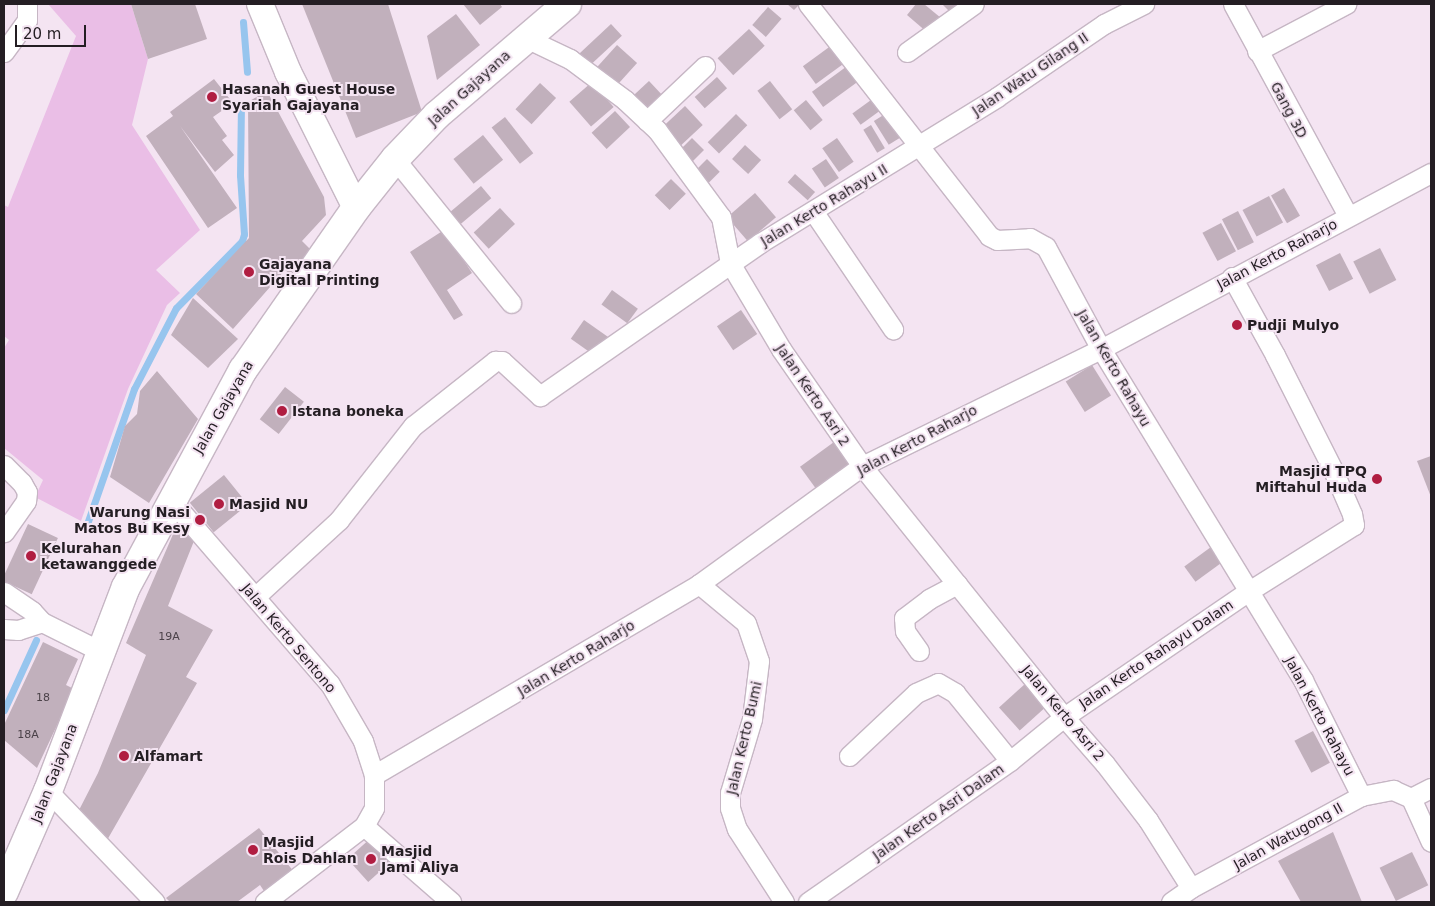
<!DOCTYPE html>
<html>
<head>
<meta charset="utf-8">
<style>
  body { margin:0 }
  #map { position:relative; width:1435px; height:906px; overflow:hidden; background:#f4e4f2; font-family:"DejaVu Sans",sans-serif }
  div>[style] { position:absolute }
  [style*='--x'] { left:calc(var(--x)*1px); top:calc(var(--y)*1px); width:calc(var(--w)*1px); rotate:calc(var(--a)*1deg) }
  .green>* { inset:0; background:#eabee6 }
  .stream>* { height:7px; margin:-3.5px; padding:0 3.5px; transform-origin:3.5px; border-radius:3.5px; background:#97c5ee }
  .building>* { inset:0; background:#c1b0bc; transform-origin:0 0 }
  .roads { filter:drop-shadow(1px 0 #c6b6c4) drop-shadow(-1px 0 #c6b6c4) drop-shadow(0 1px #c6b6c4) drop-shadow(0 -1px #c6b6c4) }
  .minor>* { height:19px; margin:-9.5px; padding:0 9.5px; transform-origin:9.5px; border-radius:9.5px; background:#fff }
  .secondary>* { height:26px; margin:-13px; padding:0 13px; transform-origin:13px; border-radius:13px; background:#fff }
  .primary>* { height:28px; margin:-14px; padding:0 14px; transform-origin:14px; border-radius:14px; background:#fff }
  .dots>* { width:14px; height:14px; translate:-50% -50%; box-sizing:border-box; border:2px solid #f4e4f2; border-radius:50% }
  span { translate:-50% -50%; white-space:nowrap; text-align:center; line-height:1.15; -webkit-text-stroke:4px #f4e4f2; paint-order:stroke }
  .number-label { font-size:11px; color:#4b4249 }
  .number-label span { -webkit-text-stroke-width:0 }
  .street-label { font-size:14px; color:#241e23 }
  .poi-label { font-size:14px; color:#241e23; font-weight:700 }
  .left { translate:0 -50%; text-align:left }
  .right { translate:-100% -50%; text-align:right }
  .frame { position:absolute; inset:0; border:5px solid #241e23; pointer-events:none }
  .scale { position:absolute; left:15px; top:25px; width:71px; height:22px; box-sizing:border-box; border:2px solid #241e23; border-top:0; padding-left:6px; font-size:15px; line-height:18px; white-space:nowrap; color:#241e23; -webkit-text-stroke:4px #f4e4f2; paint-order:stroke }
</style>
</head>
<body>
<div id="map">
  <div class="green">
    <div style="clip-path:polygon(48px 4px,131px 4px,148px 59px,132px 125px,200px 230px,156px 270px,180px 293px,167px 305px,128px 389px,81px 521px,35px 497px,43px 480px,4px 448px,4px 348px,9px 340px,4px 336px,4px 205px,8px 207px,76px 36px)"></div>
  </div>
  <div class="stream">
    <div style="--x:243;--y:22;--w:50;--a:85.4"></div>
    <div style="--x:87;--y:524;--w:143;--a:-70.8"></div>
    <div style="--x:134;--y:389;--w:91;--a:-62.6"></div>
    <div style="--x:176;--y:308;--w:94;--a:-45.4"></div>
    <div style="--x:242;--y:241;--w:7;--a:-74"></div>
    <div style="--x:244;--y:234;--w:59;--a:-93.9"></div>
    <div style="--x:240;--y:175;--w:68;--a:-89.2"></div>
    <div style="--x:4;--y:710;--w:77;--a:-65.4"></div>
  </div>
  <div class="building">
    <div style="clip-path:polygon(131px 4px,195px 4px,207px 39px,148px 59px)"></div>
    <div style="clip-path:polygon(302px 4px,388px 4px,422px 112px,356px 138px)"></div>
    <div style="clip-path:polygon(463px 4px,500px 4px,502px 7px,480px 25px)"></div>
    <div style="clip-path:polygon(787px 4px,800px 4px,794px 10px)"></div>
    <div style="clip-path:polygon(916px 4px,924px 4px,941px 18px,928px 33px,907px 15px)"></div>
    <div style="clip-path:polygon(942px 4px,958px 4px,950px 12px)"></div>
    <div style="left:768px;top:7px;width:18px;height:24px;rotate:41deg"></div>
    <div style="clip-path:polygon(456px 14px,480px 45px,437px 80px,427px 36px)"></div>
    <div style="left:611px;top:24px;width:16px;height:49px;rotate:47deg"></div>
    <div style="left:749px;top:29px;width:23px;height:43px;rotate:47deg"></div>
    <div style="left:617px;top:45px;width:27px;height:30px;rotate:42deg"></div>
    <div style="left:832px;top:45px;width:22px;height:36px;rotate:54deg"></div>
    <div style="left:850px;top:64px;width:19px;height:47px;rotate:54deg"></div>
    <div style="left:717px;top:77px;width:15px;height:30px;rotate:48deg"></div>
    <div style="clip-path:polygon(214px 79px,233px 103px,213px 117px,227px 136px,222px 140px,234px 155px,215px 172px,180px 126px,237px 208px,208px 228px,146px 136px,173px 116px,170px 112px)"></div>
    <div style="left:649px;top:81px;width:23px;height:25px;rotate:47deg"></div>
    <div style="left:770px;top:81px;width:36px;height:16px;rotate:52deg"></div>
    <div style="left:592px;top:82px;width:33px;height:30px;rotate:49deg"></div>
    <div style="left:540px;top:83px;width:22px;height:36px;rotate:43deg"></div>
    <div style="clip-path:polygon(267px 91px,324px 197px,326px 215px,302px 241px,310px 249px,290px 274px,285px 270px,233px 329px,196px 294px,249px 238px,248px 102px)"></div>
    <div style="left:806px;top:100px;width:26px;height:16px;rotate:50deg"></div>
    <div style="left:871px;top:100px;width:14px;height:23px;rotate:54deg"></div>
    <div style="left:685px;top:106px;width:26px;height:30px;rotate:47deg"></div>
    <div style="left:615px;top:111px;width:22px;height:32px;rotate:47deg"></div>
    <div style="left:890px;top:111px;width:28px;height:19px;rotate:58deg"></div>
    <div style="left:736px;top:114px;width:16px;height:40px;rotate:45deg"></div>
    <div style="left:505px;top:117px;width:46px;height:17px;rotate:52deg"></div>
    <div style="left:871px;top:125px;width:27px;height:9px;rotate:59deg"></div>
    <div style="left:483px;top:135px;width:32px;height:38px;rotate:51deg"></div>
    <div style="left:692px;top:138px;width:17px;height:22px;rotate:45deg"></div>
    <div style="left:837px;top:138px;width:29px;height:18px;rotate:55deg"></div>
    <div style="left:745px;top:145px;width:22px;height:19px;rotate:43deg"></div>
    <div style="left:707px;top:159px;width:18px;height:19px;rotate:45deg"></div>
    <div style="left:826px;top:159px;width:23px;height:17px;rotate:56deg"></div>
    <div style="left:795px;top:174px;width:27px;height:11px;rotate:42deg"></div>
    <div style="left:671px;top:179px;width:21px;height:23px;rotate:45deg"></div>
    <div style="left:481px;top:186px;width:16px;height:43px;rotate:50deg"></div>
    <div style="left:1284px;top:188px;width:32px;height:15px;rotate:60deg"></div>
    <div style="left:755px;top:193px;width:32px;height:37px;rotate:49deg"></div>
    <div style="left:1269px;top:196px;width:30px;height:30px;rotate:62deg"></div>
    <div style="left:500px;top:208px;width:22px;height:36px;rotate:47deg"></div>
    <div style="left:1238px;top:211px;width:35px;height:18px;rotate:63deg"></div>
    <div style="left:1221px;top:223px;width:32px;height:21px;rotate:62deg"></div>
    <div style="clip-path:polygon(444px 230px,472px 273px,447px 290px,463px 315px,454px 320px,410px 252px)"></div>
    <div style="left:1380px;top:248px;width:36px;height:30px;rotate:63deg"></div>
    <div style="left:1340px;top:253px;width:29px;height:27px;rotate:63deg"></div>
    <div style="left:612px;top:290px;width:32px;height:18px;rotate:36deg"></div>
    <div style="clip-path:polygon(193px 298px,238px 339px,208px 368px,171px 335px)"></div>
    <div style="left:741px;top:310px;width:29px;height:29px;rotate:56deg"></div>
    <div style="left:584px;top:320px;width:29px;height:23px;rotate:35deg"></div>
    <div style="left:1092px;top:365px;width:36px;height:31px;rotate:58deg"></div>
    <div style="clip-path:polygon(157px 371px,198px 419px,149px 503px,110px 477px,125px 426px,137px 414px,140px 391px)"></div>
    <div style="left:285px;top:387px;width:24px;height:41px;rotate:38deg"></div>
    <div style="left:834px;top:442px;width:29px;height:42px;rotate:54deg"></div>
    <div style="clip-path:polygon(1431px 456px,1431px 497px,1417px 461px)"></div>
    <div style="left:224px;top:475px;width:38px;height:44px;rotate:51deg"></div>
    <div style="left:28px;top:524px;width:33px;height:62px;rotate:25deg"></div>
    <div style="clip-path:polygon(177px 525px,196px 536px,168px 606px,213px 630px,186px 677px,197px 683px,106px 842px,77px 814px,98px 773px,146px 655px,126px 643px)"></div>
    <div style="left:1211px;top:547px;width:19px;height:33px;rotate:54deg"></div>
    <div style="clip-path:polygon(43px 642px,78px 659px,66px 685px,74px 689px,37px 768px,4px 740px,4px 725px)"></div>
    <div style="left:1025px;top:684px;width:31px;height:35px;rotate:48deg"></div>
    <div style="left:1313px;top:731px;width:36px;height:21px;rotate:62deg"></div>
    <div style="clip-path:polygon(259px 828px,294px 872px,266px 894px,260px 885px,237px 902px,170px 902px,166px 898px)"></div>
    <div style="clip-path:polygon(1333px 832px,1362px 902px,1301px 902px,1278px 861px)"></div>
    <div style="left:372px;top:837px;width:31px;height:33px;rotate:48deg"></div>
    <div style="left:1412px;top:852px;width:37px;height:36px;rotate:64deg"></div>
  </div>
  <div class="roads">
    <div class="minor">
      <div style="--x:808;--y:4;--w:294;--a:52"></div>
      <div style="--x:989;--y:236;--w:9;--a:27"></div>
      <div style="--x:997;--y:240;--w:33;--a:-3"></div>
      <div style="--x:1030;--y:238;--w:18;--a:29"></div>
      <div style="--x:1046;--y:247;--w:116;--a:61.7"></div>
      <div style="--x:1101;--y:349;--w:388;--a:58.6"></div>
      <div style="--x:1303;--y:680;--w:130;--a:63.4"></div>
      <div style="--x:1233;--y:4;--w:241;--a:61.5"></div>
      <div style="--x:526;--y:38;--w:49;--a:25.5"></div>
      <div style="--x:570;--y:59;--w:69;--a:36.7"></div>
      <div style="--x:625;--y:100;--w:44;--a:43.2"></div>
      <div style="--x:657;--y:130;--w:108;--a:53.7"></div>
      <div style="--x:721;--y:217;--w:47;--a:78.9"></div>
      <div style="--x:730;--y:263;--w:100;--a:59.3"></div>
      <div style="--x:781;--y:349;--w:142;--a:55.3"></div>
      <div style="--x:862;--y:466;--w:322;--a:51.2"></div>
      <div style="--x:1064;--y:717;--w:62;--a:48.9"></div>
      <div style="--x:1105;--y:764;--w:71;--a:52.5"></div>
      <div style="--x:1148;--y:820;--w:80;--a:57.7"></div>
      <div style="--x:1257;--y:51;--w:101;--a:-27.8"></div>
      <div style="--x:4;--y:52;--w:39;--a:-54"></div>
      <div style="--x:27;--y:20;--w:16;--a:-90"></div>
      <div style="--x:907;--y:52;--w:82;--a:-35.6"></div>
      <div style="--x:647;--y:121;--w:80;--a:-43.5"></div>
      <div style="--x:395;--y:159;--w:185;--a:51.1"></div>
      <div style="--x:813;--y:211;--w:143;--a:55.9"></div>
      <div style="--x:4;--y:465;--w:25;--a:45"></div>
      <div style="--x:22;--y:483;--w:10;--a:61"></div>
      <div style="--x:27;--y:492;--w:9;--a:96"></div>
      <div style="--x:26;--y:501;--w:38;--a:125"></div>
      <div style="--x:171;--y:500;--w:243;--a:49.2"></div>
      <div style="--x:330;--y:684;--w:66;--a:59.9"></div>
      <div style="--x:363;--y:741;--w:36;--a:72"></div>
      <div style="--x:374;--y:775;--w:33;--a:90"></div>
      <div style="--x:374;--y:808;--w:21;--a:119"></div>
      <div style="--x:364;--y:826;--w:125;--a:142.5"></div>
      <div style="--x:699;--y:584;--w:61;--a:39.7"></div>
      <div style="--x:746;--y:623;--w:40;--a:71.1"></div>
      <div style="--x:759;--y:661;--w:58;--a:96.9"></div>
      <div style="--x:752;--y:719;--w:77;--a:106.6"></div>
      <div style="--x:730;--y:793;--w:15;--a:90"></div>
      <div style="--x:730;--y:808;--w:22;--a:72"></div>
      <div style="--x:737;--y:829;--w:87;--a:57.2"></div>
      <div style="--x:4;--y:592;--w:34;--a:34"></div>
      <div style="--x:32;--y:611;--w:15;--a:48"></div>
      <div style="--x:42;--y:622;--w:65;--a:26.6"></div>
      <div style="--x:255;--y:597;--w:114;--a:-42.5"></div>
      <div style="--x:339;--y:520;--w:120;--a:-51.8"></div>
      <div style="--x:413;--y:426;--w:105;--a:-38.4"></div>
      <div style="--x:495;--y:361;--w:7;--a:0"></div>
      <div style="--x:502;--y:361;--w:52;--a:42.6"></div>
      <div style="--x:540;--y:396;--w:268;--a:-34.8"></div>
      <div style="--x:760;--y:243;--w:278;--a:-31.6"></div>
      <div style="--x:997;--y:97;--w:130;--a:-34.3"></div>
      <div style="--x:1104;--y:24;--w:45;--a:-26.6"></div>
      <div style="--x:4;--y:629;--w:14;--a:4"></div>
      <div style="--x:18;--y:630;--w:25;--a:-18"></div>
      <div style="--x:919;--y:651;--w:24;--a:-125"></div>
      <div style="--x:905;--y:631;--w:13;--a:-94"></div>
      <div style="--x:904;--y:618;--w:31;--a:-37"></div>
      <div style="--x:929;--y:599;--w:32;--a:-28"></div>
      <div style="--x:849;--y:756;--w:92;--a:-43.2"></div>
      <div style="--x:916;--y:693;--w:24;--a:-24"></div>
      <div style="--x:938;--y:683;--w:20;--a:30"></div>
      <div style="--x:955;--y:693;--w:87;--a:51"></div>
      <div style="--x:374;--y:775;--w:377;--a:-30.4"></div>
      <div style="--x:699;--y:584;--w:201;--a:-35.9"></div>
      <div style="--x:862;--y:466;--w:266;--a:-26.1"></div>
      <div style="--x:1101;--y:349;--w:374;--a:-28.1"></div>
      <div style="--x:48;--y:791;--w:154;--a:46.1"></div>
      <div style="--x:1411;--y:798;--w:22;--a:-27"></div>
      <div style="--x:364;--y:826;--w:116;--a:41.1"></div>
      <div style="--x:808;--y:902;--w:246;--a:-34.9"></div>
      <div style="--x:1010;--y:761;--w:70;--a:-39.2"></div>
      <div style="--x:1064;--y:717;--w:224;--a:-34.3"></div>
      <div style="--x:1249;--y:591;--w:124;--a:-32.2"></div>
      <div style="--x:1354;--y:525;--w:11;--a:-100"></div>
      <div style="--x:1352;--y:514;--w:48;--a:-113.4"></div>
      <div style="--x:1333;--y:470;--w:129;--a:-116.8"></div>
      <div style="--x:1275;--y:355;--w:89;--a:-118.9"></div>
      <div style="--x:1171;--y:902;--w:24;--a:-35"></div>
      <div style="--x:1191;--y:888;--w:193;--a:-28.4"></div>
      <div style="--x:1361;--y:796;--w:33;--a:-11"></div>
      <div style="--x:1393;--y:790;--w:20;--a:24"></div>
      <div style="--x:1411;--y:798;--w:48;--a:65.6"></div>
    </div>
    <div class="secondary">
      <div style="--x:260;--y:4;--w:74;--a:67.6"></div>
      <div style="--x:288;--y:72;--w:152;--a:63.4"></div>
    </div>
    <div class="primary">
      <div style="--x:4;--y:892;--w:110;--a:-66.5"></div>
      <div style="--x:48;--y:791;--w:218;--a:-69.1"></div>
      <div style="--x:126;--y:587;--w:247;--a:-61.7"></div>
      <div style="--x:243;--y:370;--w:198;--a:-55.1"></div>
      <div style="--x:356;--y:208;--w:63;--a:-51.5"></div>
      <div style="--x:395;--y:159;--w:61;--a:-46.3"></div>
      <div style="--x:437;--y:115;--w:171;--a:-40.5"></div>
    </div>
  </div>
  <div class="dots">
    <div style="left:212px;top:97px;background:#b01d41"></div>
    <div style="left:249px;top:272px;background:#b01d41"></div>
    <div style="left:1237px;top:325px;background:#b01d41"></div>
    <div style="left:282px;top:411px;background:#b01d41"></div>
    <div style="left:1377px;top:479px;background:#b01d41"></div>
    <div style="left:219px;top:504px;background:#b01d41"></div>
    <div style="left:200px;top:520px;background:#b01d41"></div>
    <div style="left:31px;top:556px;background:#b01d41"></div>
    <div style="left:124px;top:756px;background:#b01d41"></div>
    <div style="left:253px;top:850px;background:#b01d41"></div>
    <div style="left:371px;top:859px;background:#b01d41"></div>
  </div>
  <div class="number-label">
    <span style="left:169px;top:637px">19A</span>
    <span style="left:43px;top:698px">18</span>
    <span style="left:28px;top:735px">18A</span>
  </div>
  <div class="street-label">
    <span style="left:1030px;top:74px;rotate:-34deg">Jalan Watu Gilang II</span>
    <span style="left:469px;top:88px;rotate:-42deg">Jalan Gajayana</span>
    <span style="left:1289px;top:110px;rotate:62deg">Gang 3D</span>
    <span style="left:824px;top:205px;rotate:-31deg">Jalan Kerto Rahayu II</span>
    <span style="left:1277px;top:254px;rotate:-28deg">Jalan Kerto Raharjo</span>
    <span style="left:1114px;top:368px;rotate:60deg">Jalan Kerto Rahayu</span>
    <span style="left:813px;top:395px;rotate:56deg">Jalan Kerto Asri 2</span>
    <span style="left:223px;top:407px;rotate:-60deg">Jalan Gajayana</span>
    <span style="left:917px;top:440px;rotate:-28deg">Jalan Kerto Raharjo</span>
    <span style="left:289px;top:638px;rotate:50deg">Jalan Kerto Sentono</span>
    <span style="left:1156px;top:654px;rotate:-34deg">Jalan Kerto Rahayu Dalam</span>
    <span style="left:576px;top:658px;rotate:-31deg">Jalan Kerto Raharjo</span>
    <span style="left:1063px;top:713px;rotate:50deg">Jalan Kerto Asri 2</span>
    <span style="left:1320px;top:716px;rotate:62deg">Jalan Kerto Rahayu</span>
    <span style="left:744px;top:738px;rotate:-77deg">Jalan Kerto Bumi</span>
    <span style="left:54px;top:773px;rotate:-69deg">Jalan Gajayana</span>
    <span style="left:938px;top:812px;rotate:-35deg">Jalan Kerto Asri Dalam</span>
    <span style="left:1288px;top:836px;rotate:-29deg">Jalan Watugong II</span>
  </div>
  <div class="poi-label">
    <span class="left" style="left:222px;top:97px">Hasanah Guest House<br>Syariah Gajayana</span>
    <span class="left" style="left:259px;top:272px">Gajayana<br>Digital Printing</span>
    <span class="left" style="left:1247px;top:325px">Pudji Mulyo</span>
    <span class="left" style="left:292px;top:411px">Istana boneka</span>
    <span class="right" style="left:1367px;top:479px">Masjid TPQ<br>Miftahul Huda</span>
    <span class="left" style="left:229px;top:504px">Masjid NU</span>
    <span class="right" style="left:190px;top:520px">Warung Nasi<br>Matos Bu Kesy</span>
    <span class="left" style="left:41px;top:556px">Kelurahan<br>ketawanggede</span>
    <span class="left" style="left:134px;top:756px">Alfamart</span>
    <span class="left" style="left:263px;top:850px">Masjid<br>Rois Dahlan</span>
    <span class="left" style="left:381px;top:859px">Masjid<br>Jami Aliya</span>
  </div>
  <div class="frame"></div>
  <div class="scale">20 m</div>
</div>
</body>
</html>
